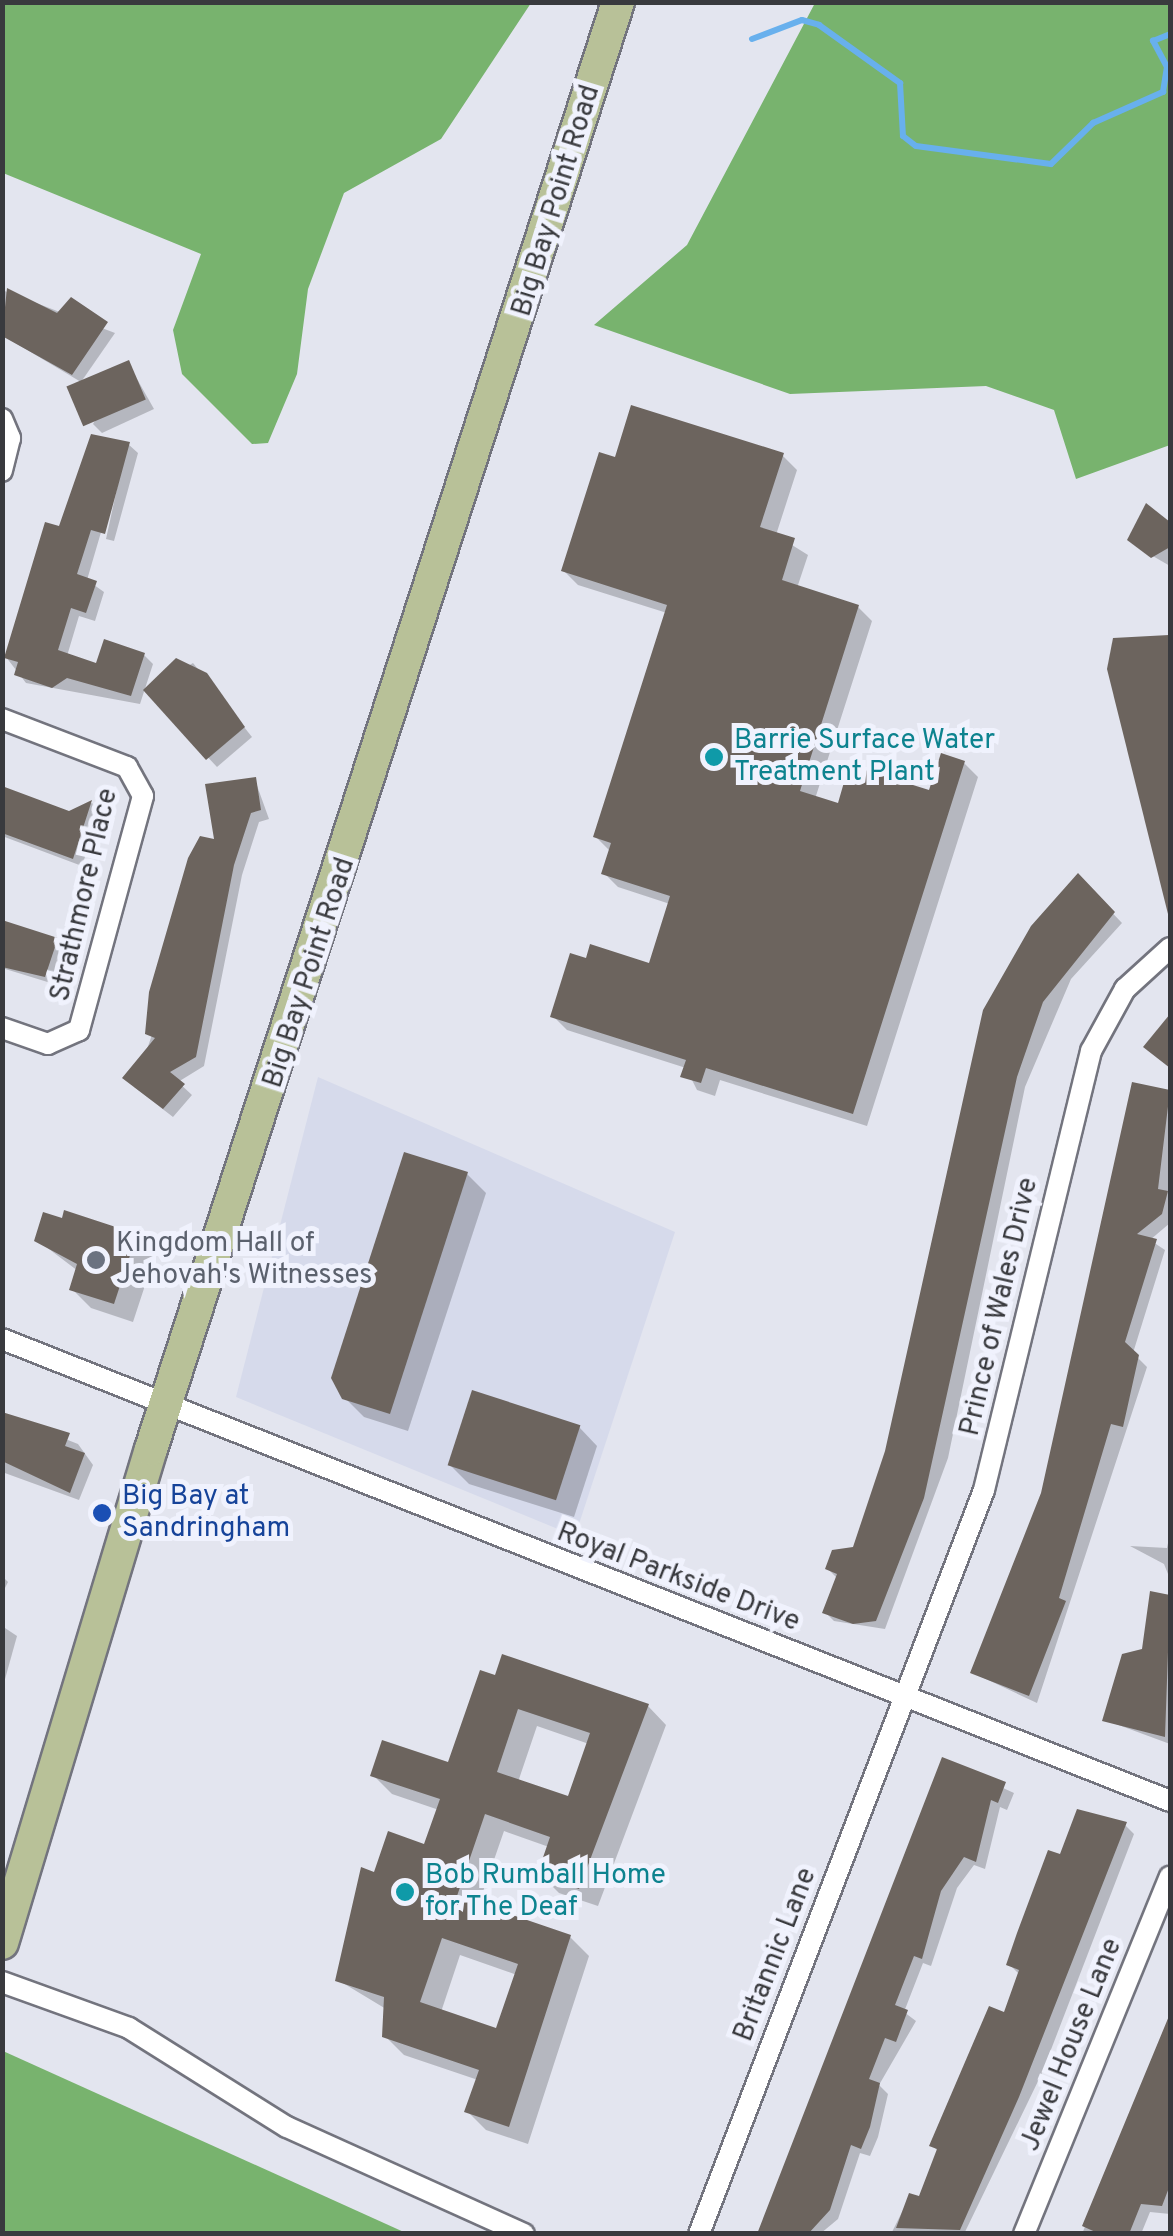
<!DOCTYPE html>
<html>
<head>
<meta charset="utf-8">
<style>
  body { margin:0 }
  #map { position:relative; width:1173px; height:2236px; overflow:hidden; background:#e3e5ef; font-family:Overpass,sans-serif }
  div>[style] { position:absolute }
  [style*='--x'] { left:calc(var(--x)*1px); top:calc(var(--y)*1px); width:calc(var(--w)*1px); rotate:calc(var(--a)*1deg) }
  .built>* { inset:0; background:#d6daeb }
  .forest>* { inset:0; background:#78b36e }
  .shadow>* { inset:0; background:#0003 }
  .stream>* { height:6px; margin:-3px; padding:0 3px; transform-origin:3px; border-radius:3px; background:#68b0ed }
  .building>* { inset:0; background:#6c645e; transform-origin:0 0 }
  .roads { filter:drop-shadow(2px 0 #73747e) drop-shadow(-2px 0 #73747e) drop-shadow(0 2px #73747e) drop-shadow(0 -2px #73747e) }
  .minor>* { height:20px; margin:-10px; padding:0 10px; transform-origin:10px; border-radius:10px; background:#fff }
  .primary>* { height:32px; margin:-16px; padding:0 16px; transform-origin:16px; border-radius:16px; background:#b8c198 }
  .dots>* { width:28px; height:28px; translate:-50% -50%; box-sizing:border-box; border:5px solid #f0f2fd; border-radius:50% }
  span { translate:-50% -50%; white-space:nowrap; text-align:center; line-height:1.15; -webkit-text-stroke:10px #f0f2fd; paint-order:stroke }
  .street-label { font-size:28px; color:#393a3e }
  .culture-label { font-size:28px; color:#0d838f }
  .left { translate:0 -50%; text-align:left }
  .worship-label { font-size:28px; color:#5b616d }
  .transit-label { font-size:28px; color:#164399 }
  .frame { position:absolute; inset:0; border:5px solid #393a3e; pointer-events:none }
</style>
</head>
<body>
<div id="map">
  <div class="built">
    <div style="clip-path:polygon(318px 1077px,675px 1232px,575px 1536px,236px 1397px)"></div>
  </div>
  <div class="forest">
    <div style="clip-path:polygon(2px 3px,3px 2px,531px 3px,441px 139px,344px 193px,308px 289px,297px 374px,268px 443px,252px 444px,182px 374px,173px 330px,201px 254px,3px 173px)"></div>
    <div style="clip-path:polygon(815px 3px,1170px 3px,1170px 445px,1076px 479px,1054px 410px,986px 386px,790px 394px,594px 325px,687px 245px)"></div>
    <div style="clip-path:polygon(2px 2051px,3px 2051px,406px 2233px,3px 2233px)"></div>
  </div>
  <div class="shadow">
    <div style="clip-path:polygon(2px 290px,115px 333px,81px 382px,2px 335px)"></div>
    <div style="clip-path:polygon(128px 363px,154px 409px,102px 433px,93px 424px)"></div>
    <div style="clip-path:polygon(92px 437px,128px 444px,138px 453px,114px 541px,106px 539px,126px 447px,87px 580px,104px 592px,95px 621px,79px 616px,67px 656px,97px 666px,106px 642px,144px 655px,153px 664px,140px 704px,26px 683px,6px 657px,46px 525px,60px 529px)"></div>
    <div style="clip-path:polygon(782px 455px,797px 470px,776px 535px,808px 555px,797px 588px,858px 607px,872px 621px,815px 799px,839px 806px,930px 793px,964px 763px,978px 777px,867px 1126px,720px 1080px,715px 1096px,697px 1090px,686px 1068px,567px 1030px,553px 1016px,650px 966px,670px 904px,618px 887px,604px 873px,611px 852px,596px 837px,667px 613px,578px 585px,564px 571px,617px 460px)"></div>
    <div style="clip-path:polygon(1147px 507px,1170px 525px,1170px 566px,1139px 548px)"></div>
    <div style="clip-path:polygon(1168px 637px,1170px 640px,1170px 897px,1122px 690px)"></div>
    <div style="clip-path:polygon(193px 663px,252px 737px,217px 767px,146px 691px)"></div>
    <div style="clip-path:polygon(255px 780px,269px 819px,259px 822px,242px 875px,204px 1066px,178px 1082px,192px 1095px,173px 1117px,134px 1087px,218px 843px)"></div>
    <div style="clip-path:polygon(2px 788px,69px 813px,92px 803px,100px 811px,82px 866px,2px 836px)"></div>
    <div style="clip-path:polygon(1078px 877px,1122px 923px,1071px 979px,1025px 1087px,948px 1458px,885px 1629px,834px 1621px,825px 1612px,838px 1579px,828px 1569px,854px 1549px)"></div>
    <div style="clip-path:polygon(2px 922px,66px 950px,54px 984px,2px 968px)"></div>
    <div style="clip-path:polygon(1134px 1085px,1170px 1093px,1170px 1223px,1150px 1240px,1165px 1250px,1133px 1353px,1147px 1367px,1037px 1703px,973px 1673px,1044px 1494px)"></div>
    <div style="clip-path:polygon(467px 1174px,486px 1193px,408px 1431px,364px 1417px,344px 1397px)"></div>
    <div style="clip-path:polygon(136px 1236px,155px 1255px,133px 1322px,91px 1308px,72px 1289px,78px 1271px,37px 1240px)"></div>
    <div style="clip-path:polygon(2px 1414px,78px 1444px,93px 1465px,79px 1500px,2px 1472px)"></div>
    <div style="clip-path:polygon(579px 1427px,597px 1446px,574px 1517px,469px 1484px,450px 1465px)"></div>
    <div style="clip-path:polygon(1170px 1533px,1170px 1579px,1164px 1564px,1130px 1546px,1167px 1548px)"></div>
    <div style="clip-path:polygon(2px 1576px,8px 1582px,2px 1594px)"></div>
    <div style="clip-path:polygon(1152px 1594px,1170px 1598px,1170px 1744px,1105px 1720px,1144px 1651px)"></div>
    <div style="clip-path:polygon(2px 1626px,17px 1636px,2px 1690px)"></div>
    <div style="clip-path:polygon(evenodd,481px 1673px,648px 1706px,666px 1725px,598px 1906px,559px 1893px,540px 1874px,549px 1847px,504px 1831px,478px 1906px,570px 1937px,589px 1956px,528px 2144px,486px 2130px,467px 2111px,478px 2080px,404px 2055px,385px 2036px,386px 2009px,338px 1980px,376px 1875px,426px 1847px,439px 1810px,392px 1794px,373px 1775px,450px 1766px,481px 1673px,537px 1726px,589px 1744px,570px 1799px,518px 1782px,537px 1726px,481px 1673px,460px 1955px,517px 1975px,498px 2031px,441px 2012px,460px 1955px)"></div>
    <div style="clip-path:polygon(944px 1761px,1014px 1793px,1007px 1810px,1000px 1807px,985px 1869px,974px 1865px,957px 1888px,931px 1966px,923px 1963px,904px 2012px,916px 2021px,879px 2085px,888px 2094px,878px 2137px,870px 2156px,860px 2153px,838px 2219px,820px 2234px,760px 2234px)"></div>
    <div style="clip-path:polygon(1125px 1825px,1134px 1834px,1042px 2073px,964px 2234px,891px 2234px,910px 2196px,920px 2199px,939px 2152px,932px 2145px,1005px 2015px,1018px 1973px,1009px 1964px,1061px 1857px)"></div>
    <div style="clip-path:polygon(1170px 2015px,1170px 2214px,1150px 2212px,1141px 2234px,1082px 2234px)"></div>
  </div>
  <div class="stream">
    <div style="--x:752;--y:39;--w:53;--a:-20.8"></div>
    <div style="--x:802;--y:20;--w:18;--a:16"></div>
    <div style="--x:819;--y:25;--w:100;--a:35.6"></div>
    <div style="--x:900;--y:83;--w:53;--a:86.8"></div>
    <div style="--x:903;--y:136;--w:16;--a:38"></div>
    <div style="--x:916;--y:146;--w:136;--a:7.6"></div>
    <div style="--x:1051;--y:164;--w:59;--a:-44.3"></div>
    <div style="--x:1093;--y:123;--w:77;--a:-23.9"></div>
    <div style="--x:1163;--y:92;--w:25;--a:-81"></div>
    <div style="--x:1167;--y:67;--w:30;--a:-118"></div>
    <div style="--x:1153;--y:41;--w:18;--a:-22"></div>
  </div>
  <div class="building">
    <div style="clip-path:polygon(7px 288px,57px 313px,71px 297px,108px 322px,72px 375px,2px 336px)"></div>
    <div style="left:129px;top:360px;width:43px;height:68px;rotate:67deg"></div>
    <div style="clip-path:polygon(631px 405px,784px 453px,760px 527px,795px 538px,782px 580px,859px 605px,800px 791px,838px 803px,849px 765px,929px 790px,941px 753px,965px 761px,853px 1114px,706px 1068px,701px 1083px,680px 1077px,686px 1060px,550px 1017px,570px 953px,586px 958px,590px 944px,649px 963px,670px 896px,601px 874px,611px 843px,593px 837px,667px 605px,561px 571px,599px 452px,615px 457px)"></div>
    <div style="clip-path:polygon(91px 434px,130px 442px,105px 534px,91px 530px,77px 574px,97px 581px,86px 613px,71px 608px,58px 650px,96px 663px,104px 639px,145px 653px,131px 696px,67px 678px,52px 688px,14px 675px,18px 662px,4px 658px,45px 522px,59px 526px)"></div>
    <div style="clip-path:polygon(1146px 503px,1170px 522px,1170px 547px,1151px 558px,1127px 540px)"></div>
    <div style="clip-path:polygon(1169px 635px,1170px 914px,1168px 914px,1107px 669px,1113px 638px)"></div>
    <div style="clip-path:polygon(176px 658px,207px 673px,245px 727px,206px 760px,143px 690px)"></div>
    <div style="clip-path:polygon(256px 777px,261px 810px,251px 813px,234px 865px,196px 1057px,170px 1072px,185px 1084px,163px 1109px,122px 1078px,155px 1038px,145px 1034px,149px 992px,188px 858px,200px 836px,214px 839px,205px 784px)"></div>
    <div style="clip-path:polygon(2px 786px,69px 811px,92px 800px,73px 859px,2px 833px)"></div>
    <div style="clip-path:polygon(1078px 873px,1115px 912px,1043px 1002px,1017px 1077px,924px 1498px,876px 1621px,853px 1624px,822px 1613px,837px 1574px,825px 1569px,832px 1550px,853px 1547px,885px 1451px,983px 1010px,1031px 926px)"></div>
    <div style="clip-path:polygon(2px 920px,58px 938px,45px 977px,2px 967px)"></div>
    <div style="clip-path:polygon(1170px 1014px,1170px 1068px,1143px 1047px)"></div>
    <div style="clip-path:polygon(1132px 1082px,1170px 1090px,1158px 1189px,1168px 1191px,1162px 1214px,1137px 1234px,1157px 1239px,1125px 1342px,1139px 1355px,1123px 1427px,1111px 1424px,1059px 1598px,1066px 1601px,1029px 1696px,970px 1673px,1041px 1493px)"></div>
    <div style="clip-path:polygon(404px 1152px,468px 1172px,390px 1414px,342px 1399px,331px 1378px)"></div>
    <div style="clip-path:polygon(64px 1210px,137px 1234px,114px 1304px,69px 1290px,77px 1264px,34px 1241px,43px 1212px,62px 1218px)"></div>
    <div style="left:472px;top:1390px;width:114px;height:79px;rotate:18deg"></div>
    <div style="clip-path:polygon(2px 1412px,70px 1433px,65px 1446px,85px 1453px,70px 1493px,2px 1461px)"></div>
    <div style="clip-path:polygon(1150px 1591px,1170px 1595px,1165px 1737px,1102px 1721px,1122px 1654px,1142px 1649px)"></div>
    <div style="clip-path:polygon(evenodd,502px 1654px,649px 1704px,579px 1889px,537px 1875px,550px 1837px,485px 1814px,457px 1896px,571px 1935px,509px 2127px,464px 2112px,479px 2070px,382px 2037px,384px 1997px,335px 1981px,361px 1867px,374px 1872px,388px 1831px,424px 1844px,440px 1799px,370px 1776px,382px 1740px,448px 1762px,480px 1670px,495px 1675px,502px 1654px,518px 1709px,590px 1733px,568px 1796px,497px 1772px,518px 1709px,502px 1654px,442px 1938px,518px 1964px,496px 2028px,420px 2002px,442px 1938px)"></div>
    <div style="clip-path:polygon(942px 1757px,1006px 1782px,998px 1803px,991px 1800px,976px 1862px,964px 1857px,941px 1891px,922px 1959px,914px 1956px,895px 2005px,908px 2010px,896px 2042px,885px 2038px,869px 2079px,880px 2083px,870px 2127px,861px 2149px,851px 2145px,830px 2210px,808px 2234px,757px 2234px)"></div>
    <div style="clip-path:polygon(1077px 1809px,1127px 1822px,1019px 2097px,960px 2230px,896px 2228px,909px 2193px,919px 2196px,937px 2149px,929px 2146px,989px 2006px,1004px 2012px,1019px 1970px,1006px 1965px,1017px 1933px,1048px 1850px,1060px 1854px)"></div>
    <div style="clip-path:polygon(1169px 2016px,1170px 2185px,1162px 2206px,1141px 2204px,1129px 2234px,1100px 2234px,1082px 2226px)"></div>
  </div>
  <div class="roads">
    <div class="minor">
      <div style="--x:2;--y:419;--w:21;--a:67"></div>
      <div style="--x:10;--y:438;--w:34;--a:104"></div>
      <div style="--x:2;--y:719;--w:134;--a:21"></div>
      <div style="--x:127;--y:767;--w:33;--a:61"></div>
      <div style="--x:143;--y:796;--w:243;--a:105.3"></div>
      <div style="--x:79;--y:1030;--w:34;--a:156"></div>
      <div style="--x:48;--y:1044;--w:49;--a:-160.8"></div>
      <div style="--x:2;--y:1339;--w:1256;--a:21.58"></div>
      <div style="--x:2;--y:1982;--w:135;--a:19.9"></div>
      <div style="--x:129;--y:2028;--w:186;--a:32.1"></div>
      <div style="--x:287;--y:2127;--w:260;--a:24.3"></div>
      <div style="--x:699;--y:2234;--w:797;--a:-69.04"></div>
      <div style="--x:984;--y:1490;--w:452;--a:-76.3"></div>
      <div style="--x:1091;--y:1051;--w:71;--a:-61.3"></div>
      <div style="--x:1125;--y:989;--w:61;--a:-42.3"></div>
      <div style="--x:1024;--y:2234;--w:386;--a:-67.8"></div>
    </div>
    <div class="primary">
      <div style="--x:2;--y:1943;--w:516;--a:-73.22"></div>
      <div style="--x:151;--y:1449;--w:1520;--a:-72.11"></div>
    </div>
  </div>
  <div class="dots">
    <div style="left:714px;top:757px;background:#0f9aa8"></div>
    <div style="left:96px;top:1260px;background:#6b7280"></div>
    <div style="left:102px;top:1513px;background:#1a4fb4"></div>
    <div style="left:405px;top:1892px;background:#0f9aa8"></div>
  </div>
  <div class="street-label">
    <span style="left:557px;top:201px;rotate:-73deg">Big Bay Point Road</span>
    <span style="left:85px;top:895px;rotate:-77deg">Strathmore Place</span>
    <span style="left:310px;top:973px;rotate:-72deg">Big Bay Point Road</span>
    <span style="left:1000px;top:1307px;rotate:-77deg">Prince of Wales Drive</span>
    <span style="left:678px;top:1578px;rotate:21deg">Royal Parkside Drive</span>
    <span style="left:776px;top:1955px;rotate:-69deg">Britannic Lane</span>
    <span style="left:1072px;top:2045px;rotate:-68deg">Jewel House Lane</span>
  </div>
  <div class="culture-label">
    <span class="left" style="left:734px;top:757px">Barrie Surface Water<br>Treatment Plant</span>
    <span class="left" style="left:425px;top:1892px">Bob Rumball Home<br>for The Deaf</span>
  </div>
  <div class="worship-label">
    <span class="left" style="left:116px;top:1260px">Kingdom Hall of<br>Jehovah's Witnesses</span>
  </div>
  <div class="transit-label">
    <span class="left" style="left:122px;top:1513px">Big Bay at<br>Sandringham</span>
  </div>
  <div class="frame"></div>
</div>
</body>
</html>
